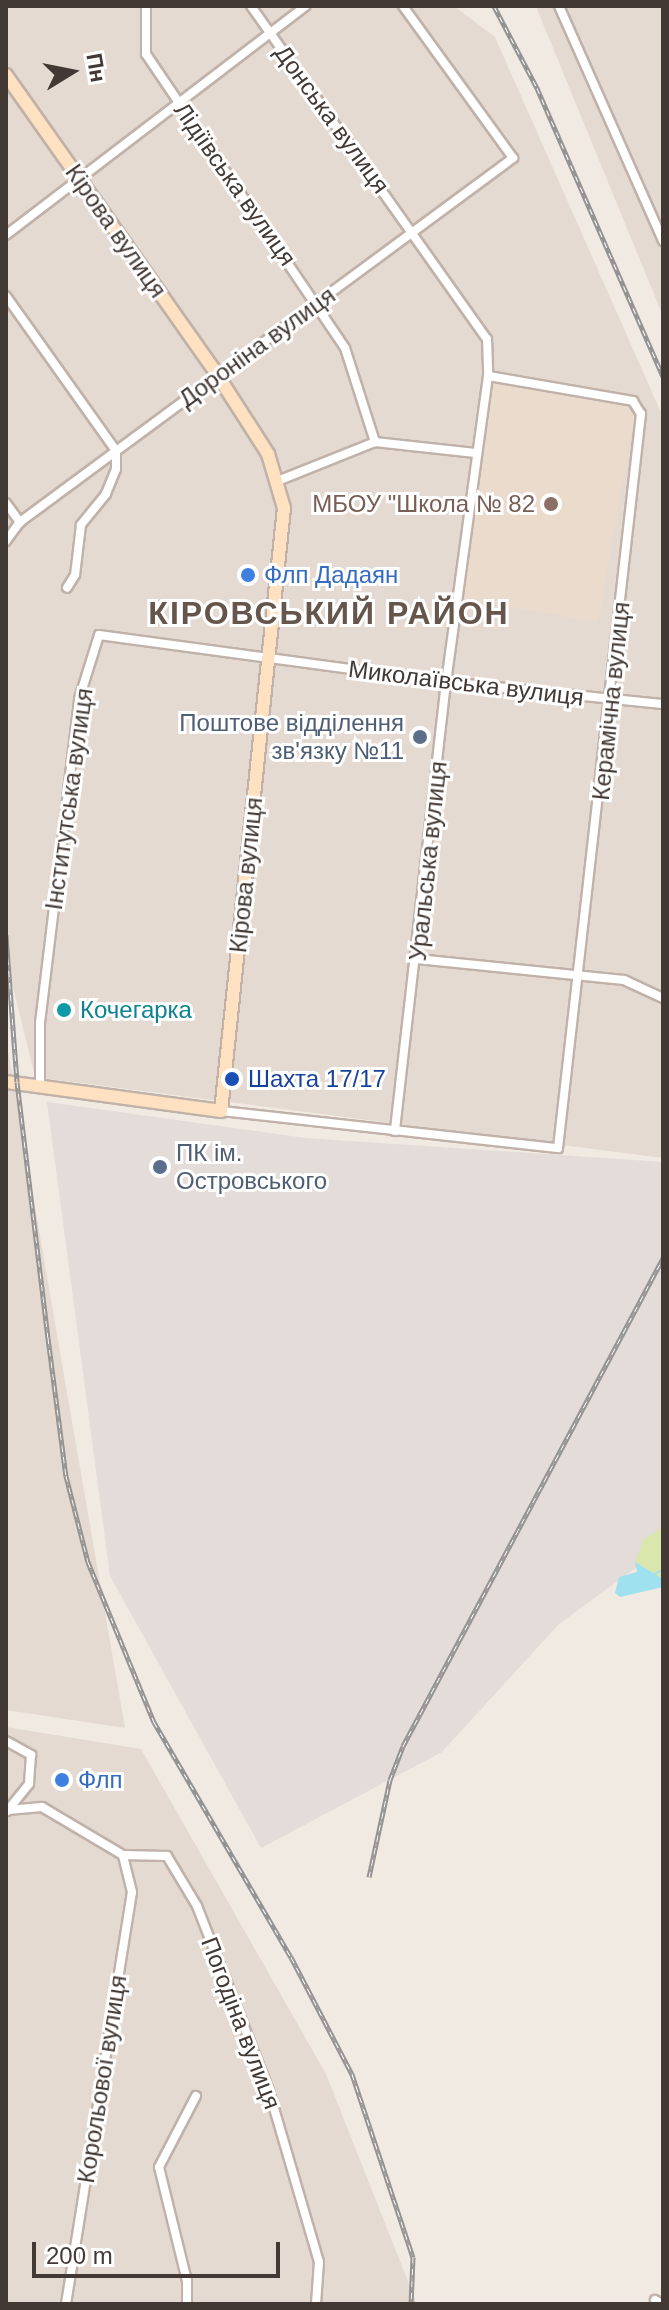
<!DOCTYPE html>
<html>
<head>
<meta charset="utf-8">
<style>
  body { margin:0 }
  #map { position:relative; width:669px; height:2310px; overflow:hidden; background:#f1eae3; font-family:Helvetica,sans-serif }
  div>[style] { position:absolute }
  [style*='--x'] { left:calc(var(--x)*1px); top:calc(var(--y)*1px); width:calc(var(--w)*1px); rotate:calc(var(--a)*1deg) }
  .residential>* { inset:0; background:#e5dad1 }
  .industrial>* { inset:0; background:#e3dcd8 }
  .education>* { inset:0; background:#ebdbcd; transform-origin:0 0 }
  .green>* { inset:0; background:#d9e6ac }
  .water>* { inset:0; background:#9fe1ef }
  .stream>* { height:2px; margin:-1px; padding:0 1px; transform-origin:1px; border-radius:1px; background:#9fe1ef }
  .roads { filter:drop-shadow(2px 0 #c0b2a9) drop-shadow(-2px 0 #c0b2a9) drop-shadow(0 2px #c0b2a9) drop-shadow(0 -2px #c0b2a9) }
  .minor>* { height:8px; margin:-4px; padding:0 4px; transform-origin:4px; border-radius:4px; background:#fff }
  .secondary>* { height:12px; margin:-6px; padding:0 6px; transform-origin:6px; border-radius:6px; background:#fee1c1 }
  .rail>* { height:5px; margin-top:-2.5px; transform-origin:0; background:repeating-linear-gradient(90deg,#fff 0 6px,#939393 0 12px); box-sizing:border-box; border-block:2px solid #939393 }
  .dots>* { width:22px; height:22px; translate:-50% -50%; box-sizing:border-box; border:4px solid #fff; border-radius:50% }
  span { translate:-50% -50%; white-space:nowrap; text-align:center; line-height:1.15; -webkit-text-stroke:6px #fff; paint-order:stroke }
  .street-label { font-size:24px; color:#433934 }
  .education-label { font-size:24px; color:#785e54 }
  .right { translate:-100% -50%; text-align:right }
  .shop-label { font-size:24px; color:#366cbe }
  .left { translate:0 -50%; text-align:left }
  .service-label { font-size:24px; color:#4e5e75 }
  .culture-label { font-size:24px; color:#0d838f }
  .transit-label { font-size:24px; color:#164399 }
  .district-label { font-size:32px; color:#66554b; font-weight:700; letter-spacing:2px }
  .frame { position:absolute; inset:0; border:8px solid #433934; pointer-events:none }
  .north { position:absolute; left:32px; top:32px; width:80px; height:80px; -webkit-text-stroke:6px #fff; paint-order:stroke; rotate:80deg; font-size:22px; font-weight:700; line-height:32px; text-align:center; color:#433934 }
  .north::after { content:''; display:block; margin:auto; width:28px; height:36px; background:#433934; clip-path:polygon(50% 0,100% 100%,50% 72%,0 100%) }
  .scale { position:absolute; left:32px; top:2242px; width:248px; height:36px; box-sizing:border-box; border:4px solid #433934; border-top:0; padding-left:10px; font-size:24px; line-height:28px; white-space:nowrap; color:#433934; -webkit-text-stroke:6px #fff; paint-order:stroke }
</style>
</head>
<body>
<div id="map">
  <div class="residential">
    <div style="clip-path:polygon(6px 6px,454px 6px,495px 37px,663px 417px,663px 1158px,35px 1077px,6px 958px)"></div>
    <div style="clip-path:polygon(537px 6px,663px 7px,663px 316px,537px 9px)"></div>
    <div style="clip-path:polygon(6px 1039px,125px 1728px,6px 1710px)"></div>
    <div style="clip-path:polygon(6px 1727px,141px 1749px,326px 2074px,417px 2304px,6px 2304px)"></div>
  </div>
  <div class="industrial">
    <div style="clip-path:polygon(47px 1102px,306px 1138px,663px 1162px,663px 1548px,559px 1624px,442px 1752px,261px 1848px,110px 1576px)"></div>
  </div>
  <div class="education">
    <div style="left:492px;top:383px;width:146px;height:217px;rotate:10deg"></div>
  </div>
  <div class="green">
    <div style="clip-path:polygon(663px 1527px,663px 1579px,635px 1562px,644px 1539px)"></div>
  </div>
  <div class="water">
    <div style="clip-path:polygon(635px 1562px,663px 1579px,663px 1587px,620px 1597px,615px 1593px,619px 1577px,637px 1572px)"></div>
  </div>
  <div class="stream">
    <div style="--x:655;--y:1574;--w:9;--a:-32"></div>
  </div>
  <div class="roads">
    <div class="minor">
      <div style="--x:146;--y:6;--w:48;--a:90"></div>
      <div style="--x:146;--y:54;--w:355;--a:55.9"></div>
      <div style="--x:345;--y:348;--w:99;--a:72.3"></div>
      <div style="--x:375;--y:442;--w:101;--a:6.3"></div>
      <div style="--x:251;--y:6;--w:408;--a:54.7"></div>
      <div style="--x:487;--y:339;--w:37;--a:88"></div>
      <div style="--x:488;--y:376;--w:309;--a:97.8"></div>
      <div style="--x:446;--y:682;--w:452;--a:96.5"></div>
      <div style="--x:559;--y:6;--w:257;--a:66.1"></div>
      <div style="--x:6;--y:235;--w:377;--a:-37.4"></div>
      <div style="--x:6;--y:296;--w:190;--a:54.6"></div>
      <div style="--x:116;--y:451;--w:18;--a:90"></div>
      <div style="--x:116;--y:469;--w:27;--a:112"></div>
      <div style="--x:106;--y:494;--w:40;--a:129"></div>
      <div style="--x:81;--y:525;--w:50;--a:96.8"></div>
      <div style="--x:75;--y:575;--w:15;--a:122"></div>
      <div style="--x:280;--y:480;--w:102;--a:-21.8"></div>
      <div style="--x:6;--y:503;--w:24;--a:54"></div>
      <div style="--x:6;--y:541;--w:24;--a:-54"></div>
      <div style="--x:20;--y:522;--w:613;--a:-36.44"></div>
      <div style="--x:513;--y:158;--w:188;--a:-125.9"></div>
      <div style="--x:417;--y:959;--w:208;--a:5.8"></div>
      <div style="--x:624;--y:980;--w:43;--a:24.8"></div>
      <div style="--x:40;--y:1087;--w:64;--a:-90"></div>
      <div style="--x:40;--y:1023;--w:326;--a:-83.1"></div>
      <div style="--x:79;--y:699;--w:67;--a:-72.6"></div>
      <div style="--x:99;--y:635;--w:350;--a:7.7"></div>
      <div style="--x:446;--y:682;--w:218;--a:5.8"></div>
      <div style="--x:221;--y:1111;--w:339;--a:6.3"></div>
      <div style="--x:558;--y:1148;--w:739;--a:-83.55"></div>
      <div style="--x:641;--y:414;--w:15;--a:-122"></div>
      <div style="--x:633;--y:401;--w:147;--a:-170.2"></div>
      <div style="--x:6;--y:1741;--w:29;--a:29"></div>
      <div style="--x:31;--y:1755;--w:29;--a:94"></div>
      <div style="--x:29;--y:1784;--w:35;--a:129"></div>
      <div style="--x:8;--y:1810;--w:34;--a:-5"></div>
      <div style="--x:42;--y:1807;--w:94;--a:30.7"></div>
      <div style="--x:123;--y:1855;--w:44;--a:1.3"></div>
      <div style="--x:167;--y:1856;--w:58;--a:59"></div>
      <div style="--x:197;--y:1906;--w:199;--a:68.7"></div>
      <div style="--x:269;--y:2091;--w:178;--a:73.7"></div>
      <div style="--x:319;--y:2262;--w:42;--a:94.1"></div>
      <div style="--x:655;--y:2300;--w:8;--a:30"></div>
      <div style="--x:66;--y:2304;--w:417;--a:-80.9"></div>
      <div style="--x:132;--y:1892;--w:38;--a:-104"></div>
      <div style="--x:187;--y:2304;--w:23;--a:-90"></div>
      <div style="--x:187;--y:2281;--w:117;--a:-103.8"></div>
      <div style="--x:159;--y:2167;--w:80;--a:-62.5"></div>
    </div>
    <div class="secondary">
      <div style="--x:6;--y:75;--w:368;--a:54.8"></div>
      <div style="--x:218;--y:376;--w:93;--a:57.3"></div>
      <div style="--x:268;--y:454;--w:56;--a:73.5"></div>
      <div style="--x:284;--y:508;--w:606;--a:95.96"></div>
      <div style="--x:221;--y:1111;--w:217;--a:-172.3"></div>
    </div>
  </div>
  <div class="rail">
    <div style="--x:494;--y:6;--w:93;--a:62.3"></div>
    <div style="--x:537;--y:88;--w:315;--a:66.4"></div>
    <div style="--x:6;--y:935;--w:147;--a:85.7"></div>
    <div style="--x:17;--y:1082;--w:258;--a:83.1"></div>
    <div style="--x:48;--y:1338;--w:139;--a:82.6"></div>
    <div style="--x:66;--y:1476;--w:89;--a:75.7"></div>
    <div style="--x:88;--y:1562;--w:173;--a:67.6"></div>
    <div style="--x:154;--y:1722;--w:272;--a:59.8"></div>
    <div style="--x:291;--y:1957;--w:132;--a:62.5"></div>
    <div style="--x:352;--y:2074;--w:193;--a:71.6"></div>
    <div style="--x:413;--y:2257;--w:47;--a:92.4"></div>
    <div style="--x:369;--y:1877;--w:99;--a:-77.8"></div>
    <div style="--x:390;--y:1780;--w:36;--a:-69"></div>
    <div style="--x:403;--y:1746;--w:553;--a:-61.95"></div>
  </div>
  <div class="dots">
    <div style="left:551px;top:504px;background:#8d6e63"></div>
    <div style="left:248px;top:575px;background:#3f7fe0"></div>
    <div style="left:420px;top:737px;background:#5c6f8a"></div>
    <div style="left:64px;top:1010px;background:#0f9aa8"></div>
    <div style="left:232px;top:1079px;background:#1a4fb4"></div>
    <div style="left:160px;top:1167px;background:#5c6f8a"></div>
    <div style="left:62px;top:1780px;background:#3f7fe0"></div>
  </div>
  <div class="street-label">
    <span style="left:332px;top:119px;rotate:54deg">Донська вулиця</span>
    <span style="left:235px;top:184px;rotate:55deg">Лідіївська вулиця</span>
    <span style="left:116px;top:231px;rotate:55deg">Кірова вулиця</span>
    <span style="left:257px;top:347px;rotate:-36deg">Дороніна вулиця</span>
    <span style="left:466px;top:683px;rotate:7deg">Миколаївська вулиця</span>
    <span style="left:611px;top:701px;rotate:-84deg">Керамічна вулиця</span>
    <span style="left:69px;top:799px;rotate:-82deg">Інститутська вулиця</span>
    <span style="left:428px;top:861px;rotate:-84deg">Уральська вулиця</span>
    <span style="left:246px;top:875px;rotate:-84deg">Кірова вулиця</span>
    <span style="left:241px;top:2023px;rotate:69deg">Погодіна вулиця</span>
    <span style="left:102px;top:2079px;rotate:-81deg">Корольової вулиця</span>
  </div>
  <div class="education-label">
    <span class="right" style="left:535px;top:504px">МБОУ "Школа № 82</span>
  </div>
  <div class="shop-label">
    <span class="left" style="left:264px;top:575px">Флп Дадаян</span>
    <span class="left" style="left:78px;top:1780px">Флп</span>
  </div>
  <div class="service-label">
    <span class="right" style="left:404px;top:737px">Поштове відділення<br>зв'язку №11</span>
    <span class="left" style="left:176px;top:1167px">ПК ім.<br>Островського</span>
  </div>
  <div class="culture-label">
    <span class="left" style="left:80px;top:1010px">Кочегарка</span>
  </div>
  <div class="transit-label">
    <span class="left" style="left:248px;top:1079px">Шахта 17/17</span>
  </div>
  <div class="district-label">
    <span style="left:329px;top:613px">КІРОВСЬКИЙ РАЙОН</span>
  </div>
  <div class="frame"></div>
  <div class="north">Пн</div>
  <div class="scale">200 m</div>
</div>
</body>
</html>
